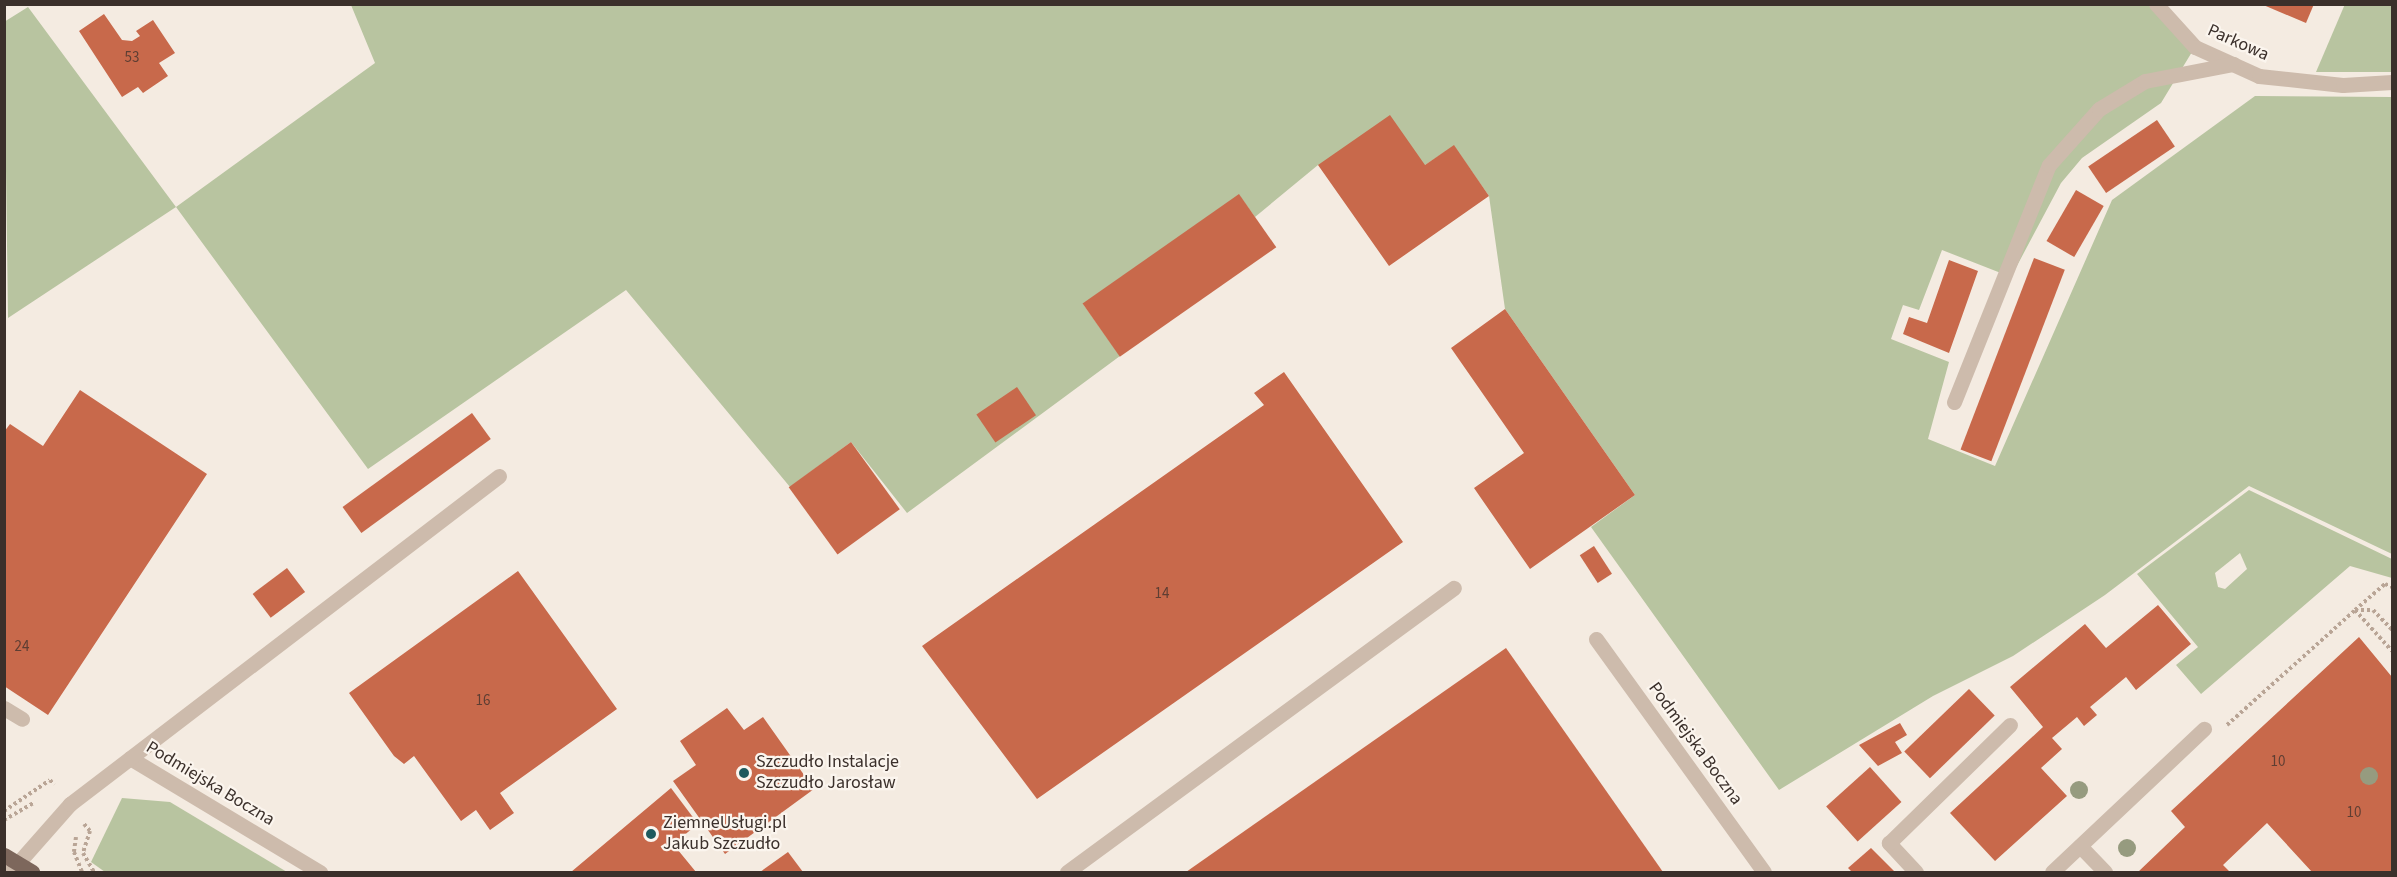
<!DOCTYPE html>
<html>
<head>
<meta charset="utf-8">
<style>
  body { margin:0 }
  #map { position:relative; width:2397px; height:877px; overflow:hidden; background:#f4ebe1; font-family:"Source Sans 3",sans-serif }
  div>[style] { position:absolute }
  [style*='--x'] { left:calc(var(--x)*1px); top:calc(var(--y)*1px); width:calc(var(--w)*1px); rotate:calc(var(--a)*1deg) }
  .green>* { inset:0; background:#b8c4a0 }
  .building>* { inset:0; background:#c8694b; transform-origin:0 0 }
  .path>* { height:4px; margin-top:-2px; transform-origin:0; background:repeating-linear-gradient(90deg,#b9a596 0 3px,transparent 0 6px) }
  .minor>* { height:15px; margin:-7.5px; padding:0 7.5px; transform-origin:7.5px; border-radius:7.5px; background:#cdbbac }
  .major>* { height:15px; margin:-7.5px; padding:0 7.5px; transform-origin:7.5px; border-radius:7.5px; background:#7d675c }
  .trees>* { width:18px; height:18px; margin:-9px; border-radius:50%; background:#969b7f }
  .dots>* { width:16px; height:16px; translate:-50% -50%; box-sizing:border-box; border:3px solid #fbf5ee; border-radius:50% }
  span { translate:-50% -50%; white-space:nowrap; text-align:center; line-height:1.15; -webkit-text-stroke:4.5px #fbf5ee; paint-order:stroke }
  .number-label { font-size:15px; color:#5e3e33 }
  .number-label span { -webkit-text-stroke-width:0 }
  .street-label { font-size:18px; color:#3b302b }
  .poi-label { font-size:18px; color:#3b302b }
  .left { translate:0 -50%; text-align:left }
  .frame { position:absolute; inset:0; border:6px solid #3b302b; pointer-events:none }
</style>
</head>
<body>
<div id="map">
  <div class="green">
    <div style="clip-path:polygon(2345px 4px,2392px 5px,2392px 72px,2316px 72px)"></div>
    <div style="clip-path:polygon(351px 5px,2156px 5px,2195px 47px,2161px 103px,2082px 158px,2061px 183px,2011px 277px,1942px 250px,1919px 310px,1903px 305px,1891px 339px,1949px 362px,1928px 439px,1995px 466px,2112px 200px,2255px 96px,2392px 97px,2392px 554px,2249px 486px,2105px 595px,2013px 656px,1933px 696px,1779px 790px,1591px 527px,1635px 495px,1505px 309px,1489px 196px,1454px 146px,1425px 165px,1318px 165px,1255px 217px,1239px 195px,1083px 304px,1120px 356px,907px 513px,851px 442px,790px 487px,626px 290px,368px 469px,176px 207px,8px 318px,4px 22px,28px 7px,176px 207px,375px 63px)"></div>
    <div style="clip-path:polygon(evenodd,2249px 490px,2392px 559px,2392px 578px,2350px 566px,2201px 694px,2176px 665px,2198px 647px,2137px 574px,2249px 490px,2240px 553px,2247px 569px,2225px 589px,2218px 587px,2215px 573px,2240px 553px)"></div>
    <div style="clip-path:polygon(122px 798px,170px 802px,287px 872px,105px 872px,91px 862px)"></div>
  </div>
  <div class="building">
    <div style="clip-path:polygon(2261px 4px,2314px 4px,2306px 23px)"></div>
    <div style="clip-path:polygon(104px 14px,122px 40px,132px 41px,140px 36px,136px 31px,153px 20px,175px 53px,159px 63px,168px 76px,143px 93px,138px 87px,122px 97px,79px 31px)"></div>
    <div style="clip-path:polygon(1390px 115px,1425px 165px,1454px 145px,1489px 196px,1389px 266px,1318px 165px)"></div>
    <div style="left:2157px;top:120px;width:32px;height:83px;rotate:56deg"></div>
    <div style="left:2076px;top:190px;width:32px;height:59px;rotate:30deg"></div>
    <div style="left:1239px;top:194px;width:65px;height:191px;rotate:55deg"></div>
    <div style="left:2034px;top:258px;width:33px;height:205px;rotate:21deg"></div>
    <div style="clip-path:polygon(1949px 260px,1978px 271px,1949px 353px,1903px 334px,1909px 317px,1927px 323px)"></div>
    <div style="clip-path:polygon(1505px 309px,1635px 495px,1530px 569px,1474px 488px,1524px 453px,1451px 348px)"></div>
    <div style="clip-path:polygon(1284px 372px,1403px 542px,1037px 799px,922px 646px,1264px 405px,1254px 393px)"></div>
    <div style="left:1017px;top:387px;width:34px;height:49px;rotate:56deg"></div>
    <div style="clip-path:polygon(80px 390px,207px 474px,48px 715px,4px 686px,4px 432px,10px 424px,43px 446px)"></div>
    <div style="left:472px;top:413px;width:32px;height:160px;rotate:54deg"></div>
    <div style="left:851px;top:442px;width:83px;height:77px;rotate:54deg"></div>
    <div style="left:1594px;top:546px;width:33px;height:17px;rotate:57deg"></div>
    <div style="left:287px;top:568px;width:30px;height:43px;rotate:53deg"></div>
    <div style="clip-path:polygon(518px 571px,617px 709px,500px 793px,514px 813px,490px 830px,476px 810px,461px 821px,414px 756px,404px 764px,394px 756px,349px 693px)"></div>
    <div style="clip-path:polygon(2158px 605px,2191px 644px,2136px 690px,2126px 677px,2090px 707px,2097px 715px,2084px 726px,2077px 717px,2052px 738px,2062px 749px,2041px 768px,2067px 796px,1995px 861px,1950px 813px,2043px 727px,2010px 687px,2085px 624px,2106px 648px)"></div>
    <div style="clip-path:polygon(2359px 637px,2392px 677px,2392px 872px,2312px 872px,2267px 823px,2223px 865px,2230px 872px,2138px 872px,2185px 827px,2171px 811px)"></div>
    <div style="clip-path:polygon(1506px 648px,1663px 872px,1186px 872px)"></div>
    <div style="left:1969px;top:689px;width:37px;height:90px;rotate:46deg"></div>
    <div style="clip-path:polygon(727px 708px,744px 730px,763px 717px,814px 789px,725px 854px,673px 781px,696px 765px,680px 741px)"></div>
    <div style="clip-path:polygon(1900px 723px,1907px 735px,1895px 742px,1902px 753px,1878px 766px,1859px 745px)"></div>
    <div style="left:1870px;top:767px;width:47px;height:59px;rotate:48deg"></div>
    <div style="clip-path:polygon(671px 788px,698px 824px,673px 844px,696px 872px,571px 872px)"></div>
    <div style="clip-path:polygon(1871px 848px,1895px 872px,1852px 872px,1848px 868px)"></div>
    <div style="clip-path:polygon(788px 852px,803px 872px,760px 872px)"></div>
  </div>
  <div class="path">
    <div style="--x:2355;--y:610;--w:40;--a:-41"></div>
    <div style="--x:2385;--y:584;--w:8;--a:23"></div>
    <div style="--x:2355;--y:610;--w:18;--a:0"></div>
    <div style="--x:2373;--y:610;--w:28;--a:46"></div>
    <div style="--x:2227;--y:725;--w:172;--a:-41.9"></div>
    <div style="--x:2355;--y:610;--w:55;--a:47.9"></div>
    <div style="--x:4;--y:811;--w:55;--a:-34"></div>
    <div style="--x:50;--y:780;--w:6;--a:51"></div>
    <div style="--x:4;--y:820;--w:34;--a:-30"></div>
    <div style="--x:84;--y:824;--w:9;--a:49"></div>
    <div style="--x:90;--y:831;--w:23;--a:108"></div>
    <div style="--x:83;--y:853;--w:22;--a:60"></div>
    <div style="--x:76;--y:837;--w:15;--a:98"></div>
    <div style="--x:74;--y:852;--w:22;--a:68"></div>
  </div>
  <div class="minor">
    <div style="--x:2156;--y:4;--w:58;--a:47.8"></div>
    <div style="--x:2195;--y:47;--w:70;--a:24.4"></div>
    <div style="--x:2259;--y:76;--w:84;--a:6.1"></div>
    <div style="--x:2343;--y:85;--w:49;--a:-3.5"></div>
    <div style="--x:1954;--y:402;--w:255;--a:-68.2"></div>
    <div style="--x:2049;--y:165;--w:75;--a:-48.2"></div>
    <div style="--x:2099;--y:109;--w:54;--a:-31.3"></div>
    <div style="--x:2145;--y:81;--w:90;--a:-10.9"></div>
    <div style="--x:1596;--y:639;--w:287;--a:54.2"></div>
    <div style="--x:4;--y:708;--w:21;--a:31"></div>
    <div style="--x:130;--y:758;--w:222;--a:31"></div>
    <div style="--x:2080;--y:846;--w:36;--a:46"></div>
    <div style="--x:10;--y:872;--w:91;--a:-48.6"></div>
    <div style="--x:70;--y:804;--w:540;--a:-37.4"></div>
    <div style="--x:1067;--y:872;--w:480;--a:-36.3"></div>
    <div style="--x:1916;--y:872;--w:40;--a:-133"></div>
    <div style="--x:1889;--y:843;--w:169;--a:-44.3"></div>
    <div style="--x:2052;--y:872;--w:209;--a:-43.3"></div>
  </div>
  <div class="major">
    <div style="--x:4;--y:855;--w:33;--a:31"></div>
  </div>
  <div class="trees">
    <div style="left:2369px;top:776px"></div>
    <div style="left:2079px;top:790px"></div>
    <div style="left:2127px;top:848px"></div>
  </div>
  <div class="dots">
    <div style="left:744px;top:773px;background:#1f5a5e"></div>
    <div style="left:651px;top:834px;background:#1f5a5e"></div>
  </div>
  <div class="number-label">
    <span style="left:132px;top:58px">53</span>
    <span style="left:1162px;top:594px">14</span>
    <span style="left:22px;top:647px">24</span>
    <span style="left:483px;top:701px">16</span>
    <span style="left:2278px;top:762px">10</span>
    <span style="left:2354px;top:813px">10</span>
  </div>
  <div class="street-label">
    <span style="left:2238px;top:43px;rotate:24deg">Parkowa</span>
    <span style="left:1695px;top:744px;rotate:54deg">Podmiejska Boczna</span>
    <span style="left:210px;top:784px;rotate:31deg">Podmiejska Boczna</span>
  </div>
  <div class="poi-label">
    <span class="left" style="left:756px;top:773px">Szczudło Instalacje<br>Szczudło Jarosław</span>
    <span class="left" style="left:663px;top:834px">ZiemneUsługi.pl<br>Jakub Szczudło</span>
  </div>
  <div class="frame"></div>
</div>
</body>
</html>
